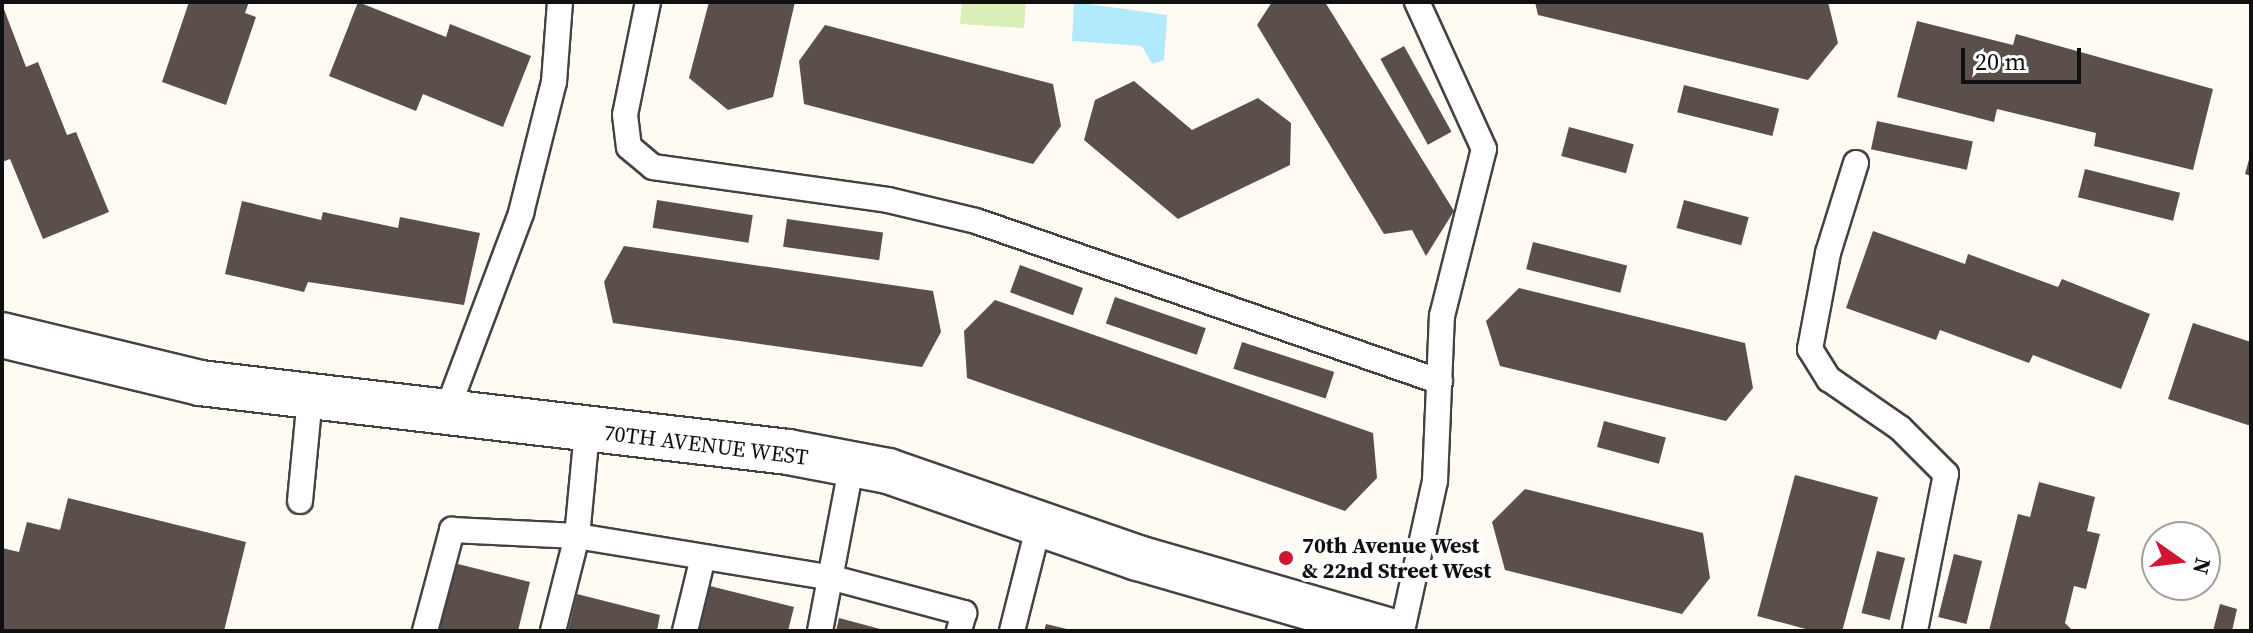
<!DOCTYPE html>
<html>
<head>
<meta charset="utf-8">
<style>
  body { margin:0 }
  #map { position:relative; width:2253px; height:633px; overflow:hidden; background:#fffbf3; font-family:"Source Serif 4",serif }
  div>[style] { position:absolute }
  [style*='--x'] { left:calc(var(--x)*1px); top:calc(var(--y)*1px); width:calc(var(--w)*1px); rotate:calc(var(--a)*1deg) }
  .green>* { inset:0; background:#daefb7 }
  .water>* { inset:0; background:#b1e9fd }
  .building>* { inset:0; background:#5a4f4b; transform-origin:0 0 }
  .roads { filter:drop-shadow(2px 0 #434343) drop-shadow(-2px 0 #434343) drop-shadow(0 2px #434343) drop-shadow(0 -2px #434343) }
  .service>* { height:24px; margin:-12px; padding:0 12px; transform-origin:12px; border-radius:12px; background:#fff }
  .tertiary>* { height:44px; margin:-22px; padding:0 22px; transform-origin:22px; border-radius:22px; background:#fff }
  .dots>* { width:22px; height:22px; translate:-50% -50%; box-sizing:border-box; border:4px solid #fff; border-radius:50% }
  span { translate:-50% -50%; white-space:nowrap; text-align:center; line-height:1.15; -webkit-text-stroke:8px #fff; paint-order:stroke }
  .street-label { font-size:22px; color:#101010 }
  .poi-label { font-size:22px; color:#101010; font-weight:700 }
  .left { translate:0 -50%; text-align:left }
  .frame { position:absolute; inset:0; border:4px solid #101010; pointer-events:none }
  .north { position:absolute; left:2141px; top:521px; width:80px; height:80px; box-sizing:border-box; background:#fff; border:2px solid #9f9f9f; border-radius:50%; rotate:104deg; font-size:22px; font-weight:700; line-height:32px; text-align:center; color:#101010 }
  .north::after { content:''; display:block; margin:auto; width:28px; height:36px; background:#d11634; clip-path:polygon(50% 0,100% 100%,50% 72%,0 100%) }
  .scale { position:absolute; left:1961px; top:48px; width:120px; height:36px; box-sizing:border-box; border:4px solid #101010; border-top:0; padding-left:10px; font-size:24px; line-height:28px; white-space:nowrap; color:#101010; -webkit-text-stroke:6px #fff; paint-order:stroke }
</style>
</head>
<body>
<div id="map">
  <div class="green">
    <div style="clip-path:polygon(962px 2px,1026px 2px,1024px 28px,960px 24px)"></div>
  </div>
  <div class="water">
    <div style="clip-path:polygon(1074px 2px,1167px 15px,1164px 60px,1152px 64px,1142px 46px,1072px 41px)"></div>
  </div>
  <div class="building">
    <div style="clip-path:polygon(189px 2px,249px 2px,245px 13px,256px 17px,226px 105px,162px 82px)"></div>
    <div style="clip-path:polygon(358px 2px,446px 37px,450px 24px,531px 56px,503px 127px,423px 94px,416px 111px,329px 76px)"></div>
    <div style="clip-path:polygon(709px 2px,795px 2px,773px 97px,728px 110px,689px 78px)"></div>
    <div style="clip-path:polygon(1272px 2px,1325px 2px,1454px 211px,1426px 256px,1412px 230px,1384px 234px,1257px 25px)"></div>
    <div style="clip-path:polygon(1535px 2px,1828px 2px,1838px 43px,1808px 80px,1538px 15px)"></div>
    <div style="clip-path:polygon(2px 4px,26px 67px,38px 62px,67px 135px,76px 132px,109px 212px,43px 239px,10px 159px,2px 162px)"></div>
    <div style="clip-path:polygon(1917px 21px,2013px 45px,2016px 34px,2213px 89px,2193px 170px,2094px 146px,2096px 133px,1997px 109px,1994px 122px,1897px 97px)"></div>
    <div style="clip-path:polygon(825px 25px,1053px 84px,1061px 126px,1033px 164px,804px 104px,799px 61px)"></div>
    <div style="left:1404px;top:46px;width:98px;height:27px;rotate:61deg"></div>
    <div style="clip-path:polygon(1134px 81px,1192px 130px,1258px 98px,1291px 123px,1290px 165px,1178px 219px,1084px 140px,1095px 100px)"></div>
    <div style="left:1684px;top:85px;width:98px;height:28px;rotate:14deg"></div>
    <div style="left:1877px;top:121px;width:98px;height:29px;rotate:12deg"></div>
    <div style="left:1569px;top:127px;width:67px;height:30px;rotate:15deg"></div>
    <div style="clip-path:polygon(2250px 156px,2251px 156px,2251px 176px,2245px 174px)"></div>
    <div style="left:2085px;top:169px;width:98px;height:29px;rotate:14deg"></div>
    <div style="left:657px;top:200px;width:97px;height:28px;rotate:9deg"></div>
    <div style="left:1684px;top:200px;width:67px;height:29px;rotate:15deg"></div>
    <div style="clip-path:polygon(242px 201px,321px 220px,323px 212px,398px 228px,400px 217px,480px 233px,464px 305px,308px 282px,304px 292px,225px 274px)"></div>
    <div style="left:787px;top:219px;width:97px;height:28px;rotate:8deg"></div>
    <div style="clip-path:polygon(1873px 231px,1965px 264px,1968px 254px,2058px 287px,2062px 279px,2150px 314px,2121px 389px,2033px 355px,2029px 363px,1940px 330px,1936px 340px,1846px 308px)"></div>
    <div style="left:1533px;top:242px;width:97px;height:28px;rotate:14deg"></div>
    <div style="clip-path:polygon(624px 246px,933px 291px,941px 332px,922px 367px,613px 323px,604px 282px)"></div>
    <div style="left:1020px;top:265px;width:67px;height:29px;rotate:20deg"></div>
    <div style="clip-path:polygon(1519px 288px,1745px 343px,1753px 388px,1726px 421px,1500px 366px,1486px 321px)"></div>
    <div style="left:1115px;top:297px;width:96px;height:28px;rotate:19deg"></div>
    <div style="clip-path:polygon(995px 300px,1373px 433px,1377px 478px,1345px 511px,967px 378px,964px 331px)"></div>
    <div style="clip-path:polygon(2193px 323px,2251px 342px,2251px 426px,2168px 399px)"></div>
    <div style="left:1242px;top:342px;width:97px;height:28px;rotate:18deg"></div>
    <div style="left:1604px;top:421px;width:64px;height:27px;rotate:15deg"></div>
    <div style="left:1795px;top:475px;width:86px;height:146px;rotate:15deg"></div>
    <div style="clip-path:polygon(2039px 482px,2095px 497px,2087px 531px,2100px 534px,2086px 589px,2074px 586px,2065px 623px,2073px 631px,1989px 631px,2018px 514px,2030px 517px)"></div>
    <div style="clip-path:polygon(1525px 489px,1703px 533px,1710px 578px,1682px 614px,1505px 570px,1492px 522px)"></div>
    <div style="clip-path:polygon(68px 498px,246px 542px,224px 631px,2px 631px,2px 548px,19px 552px,27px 522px,60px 530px)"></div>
    <div style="left:1877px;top:551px;width:29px;height:64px;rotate:14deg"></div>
    <div style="left:1954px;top:554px;width:29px;height:65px;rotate:14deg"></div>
    <div style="clip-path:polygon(446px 561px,530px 582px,518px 631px,429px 631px)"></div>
    <div style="clip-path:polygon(710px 586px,794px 607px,788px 631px,699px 631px)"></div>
    <div style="clip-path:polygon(577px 594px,660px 615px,657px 631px,568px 631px)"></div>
    <div style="clip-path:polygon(2220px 604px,2237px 609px,2232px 631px,2213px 631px)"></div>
    <div style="clip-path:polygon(839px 618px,884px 630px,884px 631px,836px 631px)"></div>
    <div style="clip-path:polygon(1046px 624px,1071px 630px,1071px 631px,1044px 631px)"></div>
  </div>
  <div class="roads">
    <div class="service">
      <div style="--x:648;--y:2;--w:115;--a:101.5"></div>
      <div style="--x:625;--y:115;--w:32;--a:83"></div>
      <div style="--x:629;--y:147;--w:31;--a:40"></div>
      <div style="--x:653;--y:167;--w:237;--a:8"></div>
      <div style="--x:888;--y:200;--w:90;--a:13.4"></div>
      <div style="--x:976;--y:221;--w:491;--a:19.1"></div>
      <div style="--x:1856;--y:163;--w:94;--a:107.3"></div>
      <div style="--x:1828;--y:253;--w:98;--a:100.6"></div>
      <div style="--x:1810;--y:349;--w:36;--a:58"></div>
      <div style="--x:1829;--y:379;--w:86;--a:34.6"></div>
      <div style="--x:1900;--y:428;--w:65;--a:45"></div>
      <div style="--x:1946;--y:474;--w:160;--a:101.2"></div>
      <div style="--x:446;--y:413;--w:214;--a:-69.4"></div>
      <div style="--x:521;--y:213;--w:135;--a:-75.9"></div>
      <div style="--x:554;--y:82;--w:80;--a:-85.7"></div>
      <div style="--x:587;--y:431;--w:105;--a:95.4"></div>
      <div style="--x:577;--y:536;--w:259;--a:9.3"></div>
      <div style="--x:833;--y:578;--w:136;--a:15"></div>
      <div style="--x:964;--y:613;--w:19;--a:106"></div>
      <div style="--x:300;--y:501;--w:104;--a:-84.5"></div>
      <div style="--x:425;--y:631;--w:105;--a:-75"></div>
      <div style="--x:452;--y:530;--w:125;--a:2.7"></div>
      <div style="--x:577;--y:536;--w:98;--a:104.2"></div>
      <div style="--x:685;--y:631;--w:76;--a:-76.3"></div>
      <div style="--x:820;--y:631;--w:170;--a:-79.2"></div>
      <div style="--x:1012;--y:631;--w:114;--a:-75.8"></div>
      <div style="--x:1402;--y:631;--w:154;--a:-77.6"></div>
      <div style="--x:1435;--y:481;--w:165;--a:-87.6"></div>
      <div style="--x:1442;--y:316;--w:172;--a:-75.9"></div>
      <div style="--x:1484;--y:149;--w:162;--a:-114.5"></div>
    </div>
    <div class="tertiary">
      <div style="--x:2;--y:335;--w:204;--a:13.6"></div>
      <div style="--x:200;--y:383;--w:592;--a:6.69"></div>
      <div style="--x:788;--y:452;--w:102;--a:10.8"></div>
      <div style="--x:888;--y:471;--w:265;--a:19.2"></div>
      <div style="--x:1138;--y:558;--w:263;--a:16.1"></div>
    </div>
  </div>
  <div class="dots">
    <div style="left:1286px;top:558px;background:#d11634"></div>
  </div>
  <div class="street-label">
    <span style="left:706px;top:445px;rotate:7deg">70TH AVENUE WEST</span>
  </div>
  <div class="poi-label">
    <span class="left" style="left:1302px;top:558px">70th Avenue West<br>&amp; 22nd Street West</span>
  </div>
  <div class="frame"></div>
  <div class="north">N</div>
  <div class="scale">20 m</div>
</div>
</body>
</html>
